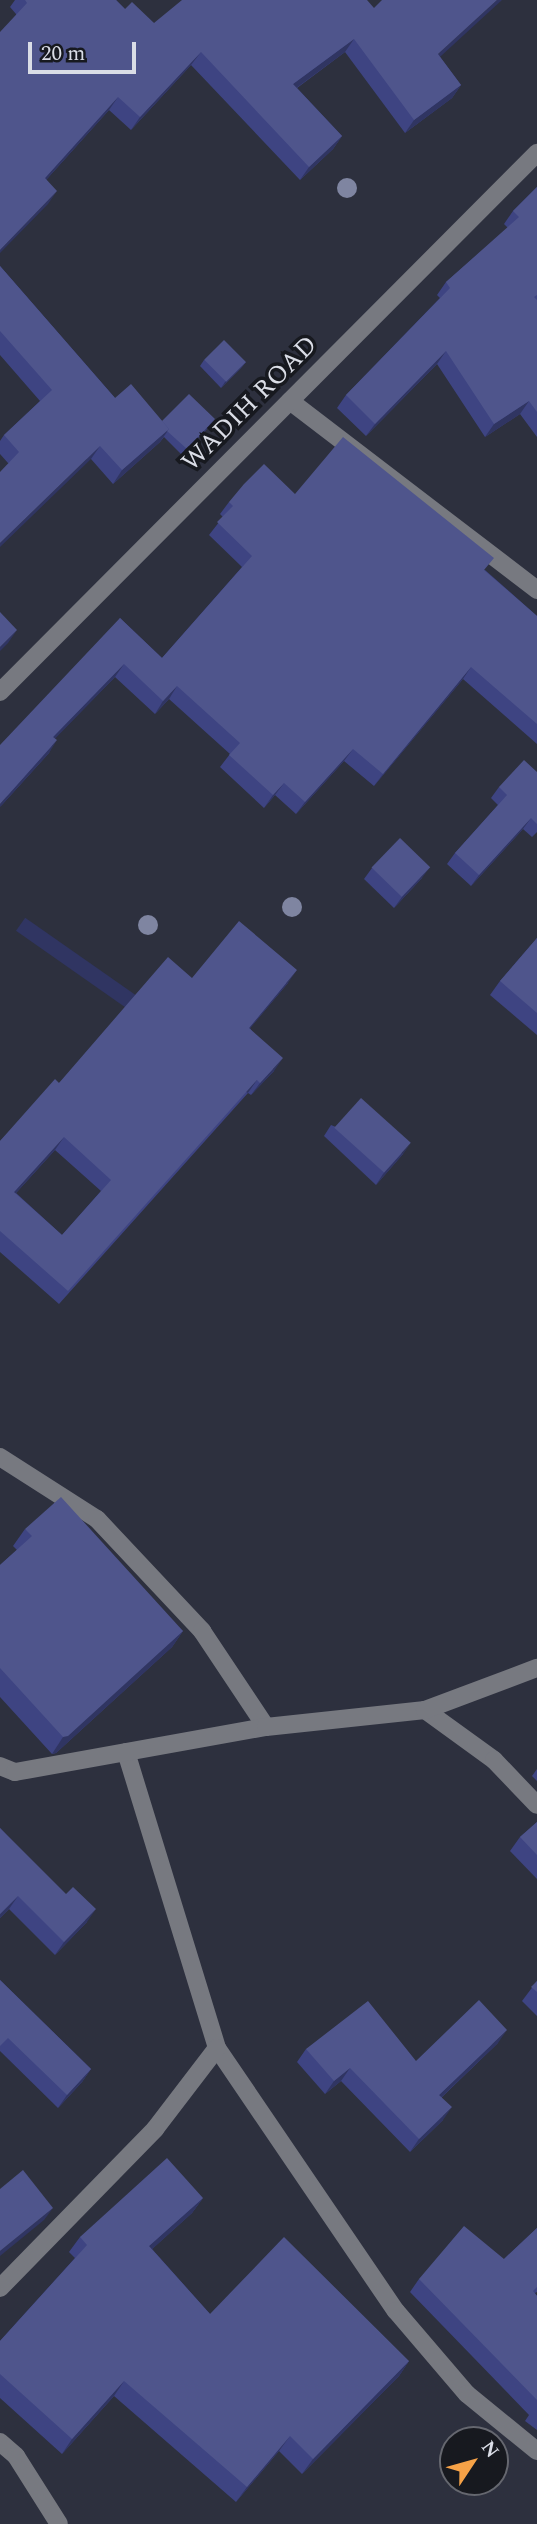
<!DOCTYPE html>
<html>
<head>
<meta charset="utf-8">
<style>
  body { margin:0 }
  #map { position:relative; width:537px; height:2524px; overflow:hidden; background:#2d303e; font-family:Spectral,serif }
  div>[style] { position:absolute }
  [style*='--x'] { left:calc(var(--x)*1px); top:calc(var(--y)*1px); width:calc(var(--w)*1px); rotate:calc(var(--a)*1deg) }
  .minor>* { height:18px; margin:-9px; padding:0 9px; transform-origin:9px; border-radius:9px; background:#777980 }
  .trees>* { width:20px; height:20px; margin:-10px; border-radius:50%; background:#7f85a1 }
  .wall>* { inset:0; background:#3e4482 }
  .shaded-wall>* { inset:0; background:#303562; transform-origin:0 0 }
  .building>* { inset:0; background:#4f558c; transform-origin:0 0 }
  span { translate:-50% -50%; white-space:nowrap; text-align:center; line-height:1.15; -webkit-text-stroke:7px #17191f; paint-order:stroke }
  .street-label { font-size:26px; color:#dadde6 }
  .north { position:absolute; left:439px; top:2426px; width:70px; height:70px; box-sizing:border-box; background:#17191f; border:2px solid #65676f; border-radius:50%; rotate:54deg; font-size:19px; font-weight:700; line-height:28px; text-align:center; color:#dadde6 }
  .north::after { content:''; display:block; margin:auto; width:24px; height:32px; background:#f6a247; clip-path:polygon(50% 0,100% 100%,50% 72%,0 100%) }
  .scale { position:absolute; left:28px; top:42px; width:108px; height:32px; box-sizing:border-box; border:4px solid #dadde6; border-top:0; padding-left:9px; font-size:21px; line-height:24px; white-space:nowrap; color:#dadde6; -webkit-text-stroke:5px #17191f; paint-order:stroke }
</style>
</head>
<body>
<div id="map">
  <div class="minor">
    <div style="--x:290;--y:401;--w:311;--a:37.4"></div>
    <div style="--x:0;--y:692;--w:761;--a:-45.11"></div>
    <div style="--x:0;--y:1457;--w:115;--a:32.6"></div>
    <div style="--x:97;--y:1519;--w:154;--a:46.8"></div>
    <div style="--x:202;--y:1631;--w:115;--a:56.3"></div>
    <div style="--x:425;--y:1710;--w:85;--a:35.9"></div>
    <div style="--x:494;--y:1760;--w:62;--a:46.3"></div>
    <div style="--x:126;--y:1752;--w:310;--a:72.9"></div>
    <div style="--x:217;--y:2048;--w:318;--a:55.8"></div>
    <div style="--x:396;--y:2311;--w:109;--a:49.5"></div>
    <div style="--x:467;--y:2394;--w:90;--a:39.2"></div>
    <div style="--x:0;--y:1766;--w:16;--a:22"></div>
    <div style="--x:15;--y:1772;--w:255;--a:-10.2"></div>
    <div style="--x:266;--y:1727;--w:160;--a:-6.1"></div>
    <div style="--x:425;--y:1710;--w:120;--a:-20.6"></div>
    <div style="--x:0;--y:2288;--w:222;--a:-45.7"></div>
    <div style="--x:155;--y:2129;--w:102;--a:-52.6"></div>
    <div style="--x:0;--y:2442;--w:21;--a:41"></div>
    <div style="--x:16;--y:2456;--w:80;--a:57.7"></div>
  </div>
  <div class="trees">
    <div style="left:347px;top:188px"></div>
    <div style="left:292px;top:907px"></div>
    <div style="left:148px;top:925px"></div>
  </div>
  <div class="wall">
    <div style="clip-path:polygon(15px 0,116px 0,125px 9px,154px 23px,374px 8px,440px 57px,461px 85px,452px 98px,405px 133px,345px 52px,297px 88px,342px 136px,333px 149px,300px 180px,191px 65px,131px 130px,109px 110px,46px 180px,48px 204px,16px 14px,10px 7px)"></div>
    <div style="clip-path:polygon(537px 187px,537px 437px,520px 414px,485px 437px,437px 364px,366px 436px,337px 408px,346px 395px,440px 298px,437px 295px,446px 282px,508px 228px,504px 224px,513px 211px)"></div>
    <div style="clip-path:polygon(0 266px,115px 398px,162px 421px,211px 425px,182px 455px,164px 437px,160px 442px,113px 484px,91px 459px,8px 463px,0 454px,0 441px,4px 435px,40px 401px,0 355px)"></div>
    <div style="clip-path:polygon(204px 360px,246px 362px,241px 368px,221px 388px,200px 366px)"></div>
    <div style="clip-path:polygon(295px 494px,485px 570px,537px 616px,537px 744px,463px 679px,374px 786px,344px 761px,296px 814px,275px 795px,264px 808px,220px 767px,230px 754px,169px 699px,155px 714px,115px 677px,55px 738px,49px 753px,0 807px,120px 618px,162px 658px,242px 567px,209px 535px,223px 517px,220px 514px,229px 502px)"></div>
    <div style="clip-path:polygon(537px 772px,537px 832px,532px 837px,523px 829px,471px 886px,447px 864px,455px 853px,498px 805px,491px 798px,499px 787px)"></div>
    <div style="clip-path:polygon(372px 868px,422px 878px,394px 908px,364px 879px)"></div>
    <div style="clip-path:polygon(537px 938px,537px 1035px,490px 995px,500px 981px)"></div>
    <div style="clip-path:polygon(evenodd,192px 978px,288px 983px,250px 1028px,274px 1071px,251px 1095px,248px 1093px,59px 1304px,0 1252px,0 1141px,59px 1083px,192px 978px,55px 1150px,101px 1191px,62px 1235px,16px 1193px,55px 1150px)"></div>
    <div style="clip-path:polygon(331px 1125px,403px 1154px,376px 1185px,324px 1136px)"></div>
    <div style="clip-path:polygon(25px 1529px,183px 1631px,172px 1647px,56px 1753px,52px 1754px,0 1697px,0 1565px,17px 1550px,13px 1546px)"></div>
    <div style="clip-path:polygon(537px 1769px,537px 1781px,532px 1776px)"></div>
    <div style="clip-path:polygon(537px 1822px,537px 1879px,510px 1851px,520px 1837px)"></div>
    <div style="clip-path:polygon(0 1828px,87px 1922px,55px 1955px,9px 1909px,0 1918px)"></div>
    <div style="clip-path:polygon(0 1980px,91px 2069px,82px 2082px,58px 2108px,0 2051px)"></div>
    <div style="clip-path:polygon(537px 1981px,537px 2016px,522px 2001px)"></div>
    <div style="clip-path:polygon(498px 2043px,442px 2097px,443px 2120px,410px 2152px,341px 2081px,325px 2094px,297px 2062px,306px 2049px,416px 2061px)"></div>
    <div style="clip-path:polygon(203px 2198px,192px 2213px,152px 2249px,210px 2314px,409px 2361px,399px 2376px,302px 2474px,279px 2451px,236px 2502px,114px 2396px,62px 2454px,0 2398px,0 2341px,75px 2258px,69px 2252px,80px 2237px)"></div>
    <div style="clip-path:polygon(537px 2228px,537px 2292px,535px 2293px,537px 2296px,537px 2430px,525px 2421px,529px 2415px,410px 2292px,419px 2279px,504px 2259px)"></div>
  </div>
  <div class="shaded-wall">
    <div style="clip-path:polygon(497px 0,502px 0,429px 67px,438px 54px)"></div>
    <div style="clip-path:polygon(354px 39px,345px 52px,284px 97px,293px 84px)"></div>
    <div style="clip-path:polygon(201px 52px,191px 65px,131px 130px,140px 117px)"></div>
    <div style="clip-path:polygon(461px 85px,452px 98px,405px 133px,414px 120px)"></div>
    <div style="clip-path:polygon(118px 97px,109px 110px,36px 191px,45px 178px)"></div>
    <div style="clip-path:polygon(342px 136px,333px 149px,300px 180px,309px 167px)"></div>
    <div style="clip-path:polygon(57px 191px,48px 204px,0 253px,0 250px)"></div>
    <div style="clip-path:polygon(446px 351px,437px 364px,366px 436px,375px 424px)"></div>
    <div style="clip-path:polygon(246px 362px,241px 368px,221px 388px,225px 382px)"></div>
    <div style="clip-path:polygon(529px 401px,520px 414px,485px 437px,494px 424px)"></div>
    <div style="clip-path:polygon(215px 419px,211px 425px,182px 455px,187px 449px)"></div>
    <div style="clip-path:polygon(169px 429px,160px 442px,113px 484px,122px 470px)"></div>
    <div style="clip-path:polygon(100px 446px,91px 459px,0 547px,0 543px)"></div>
    <div style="clip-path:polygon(17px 630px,8px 643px,0 651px,0 647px)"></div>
    <div style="clip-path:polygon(124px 664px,115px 677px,45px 749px,53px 737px)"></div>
    <div style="clip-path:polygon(471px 667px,463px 679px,374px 786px,383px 774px)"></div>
    <div style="clip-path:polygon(177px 686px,169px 699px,155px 714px,163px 701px)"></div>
    <div style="clip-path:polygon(57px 740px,49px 753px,0 807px,0 804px)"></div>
    <div style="clip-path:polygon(353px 749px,344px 761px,296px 814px,305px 802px)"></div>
    <div style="clip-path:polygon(284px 783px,275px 795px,264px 808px,273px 795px)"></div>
    <div style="clip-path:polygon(531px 818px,523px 829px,471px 886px,479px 875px)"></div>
    <div style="clip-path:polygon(430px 867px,422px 878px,394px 908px,402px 897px)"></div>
    <div style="clip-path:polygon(297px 970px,288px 983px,240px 1040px,249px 1028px)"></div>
    <div style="clip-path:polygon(283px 1058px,274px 1071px,251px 1095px,260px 1083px)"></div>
    <div style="left:257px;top:1080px;width:16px;height:283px;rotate:125deg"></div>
    <div style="clip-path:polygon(64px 1137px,55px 1150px,5px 1205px,14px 1192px)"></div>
    <div style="clip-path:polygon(411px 1143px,403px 1154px,376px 1185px,383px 1174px)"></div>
    <div style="clip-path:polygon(183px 1631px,172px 1647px,56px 1753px,52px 1754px,63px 1737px)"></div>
    <div style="clip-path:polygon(18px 1896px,9px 1909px,0 1918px,0 1914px)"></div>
    <div style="clip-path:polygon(96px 1909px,87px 1922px,55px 1955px,64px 1942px)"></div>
    <div style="clip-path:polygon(507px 2030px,498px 2043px,430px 2108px,439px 2095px)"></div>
    <div style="clip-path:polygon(350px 2068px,341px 2081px,325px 2094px,334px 2081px)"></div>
    <div style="clip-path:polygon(91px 2069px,82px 2082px,58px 2108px,67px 2095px)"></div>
    <div style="clip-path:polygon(452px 2107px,443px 2120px,410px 2152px,419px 2139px)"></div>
    <div style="clip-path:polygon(203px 2198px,192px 2213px,139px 2261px,149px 2246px)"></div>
    <div style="clip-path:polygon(53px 2208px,44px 2220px,0 2256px,0 2251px)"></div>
    <div style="clip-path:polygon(409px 2361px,399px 2376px,302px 2474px,313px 2459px)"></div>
    <div style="clip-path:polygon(124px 2381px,114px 2396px,62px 2454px,72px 2439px)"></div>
    <div style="clip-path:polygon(290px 2436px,279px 2451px,236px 2502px,247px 2487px)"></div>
  </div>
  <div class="building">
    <div style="clip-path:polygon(25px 0,116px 0,125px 9px,132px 2px,154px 23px,182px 0,367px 0,374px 8px,382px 0,497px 0,438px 54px,461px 85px,414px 120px,354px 39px,293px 84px,342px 136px,309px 167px,201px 52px,140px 117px,118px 97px,45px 178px,57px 191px,0 250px,0 32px,27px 3px)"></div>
    <div style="clip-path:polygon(537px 187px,537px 295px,534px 297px,537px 300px,537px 412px,529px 401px,494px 424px,446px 351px,375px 424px,346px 395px,450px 288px,446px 282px,519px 217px,513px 211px)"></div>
    <div style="clip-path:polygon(0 266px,115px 398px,131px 384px,169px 429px,122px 470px,100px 446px,0 543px,0 472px,19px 452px,4px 435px,52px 390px,0 331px)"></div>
    <div style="left:224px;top:340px;width:31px;height:28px;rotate:45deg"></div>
    <div style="clip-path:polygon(189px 394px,215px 419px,187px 449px,167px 431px,169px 429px,162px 421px)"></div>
    <div style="clip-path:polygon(343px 437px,494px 558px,484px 570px,537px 616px,537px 724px,471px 667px,383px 774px,353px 749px,305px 802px,284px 783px,273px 795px,229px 755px,240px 743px,177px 686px,163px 701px,124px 664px,53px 737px,57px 740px,0 804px,0 745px,120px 618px,162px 658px,252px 556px,217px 522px,233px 506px,229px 502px,244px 484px,264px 464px,295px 494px)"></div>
    <div style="clip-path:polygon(0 612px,17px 630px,0 647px)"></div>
    <div style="clip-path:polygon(524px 760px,537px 772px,537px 824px,531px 818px,479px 875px,455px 853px,507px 795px,499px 787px)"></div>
    <div style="left:400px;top:838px;width:42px;height:41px;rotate:44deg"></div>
    <div style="clip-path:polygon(evenodd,239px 921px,297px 970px,249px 1028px,283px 1058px,260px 1083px,257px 1080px,68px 1291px,0 1231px,0 1141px,55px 1079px,59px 1083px,168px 957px,192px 978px,239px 921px,64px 1137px,111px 1180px,62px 1235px,14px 1192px,64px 1137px)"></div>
    <div style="clip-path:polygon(537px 938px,537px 1013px,500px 981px)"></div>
    <div style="left:361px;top:1098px;width:67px;height:40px;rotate:42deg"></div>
    <div style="clip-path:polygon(61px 1497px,183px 1631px,68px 1736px,63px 1737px,0 1668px,0 1565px,32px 1536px,25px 1529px)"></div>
    <div style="clip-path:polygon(537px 1822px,537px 1855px,520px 1837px)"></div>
    <div style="clip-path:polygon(0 1828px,66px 1894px,73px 1887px,96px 1909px,64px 1942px,18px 1896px,0 1914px)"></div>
    <div style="clip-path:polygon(0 1980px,91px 2069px,67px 2095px,8px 2038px,0 2046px)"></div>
    <div style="clip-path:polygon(537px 1981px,537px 1992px,531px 1987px)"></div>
    <div style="clip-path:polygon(479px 2000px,507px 2030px,439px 2095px,452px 2107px,419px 2139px,350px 2068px,334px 2081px,306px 2049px,368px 2001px,416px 2061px)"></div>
    <div style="clip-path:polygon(167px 2158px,203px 2198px,149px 2246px,210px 2314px,284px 2237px,409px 2361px,313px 2459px,290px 2436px,247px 2487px,124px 2381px,72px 2439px,0 2374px,0 2341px,87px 2245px,80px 2237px)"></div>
    <div style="clip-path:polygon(23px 2170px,53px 2208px,0 2251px,0 2189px)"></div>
    <div style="clip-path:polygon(464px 2226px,504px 2259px,537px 2228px,537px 2287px,533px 2291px,537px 2296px,537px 2400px,419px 2279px)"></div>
  </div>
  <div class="street-label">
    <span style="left:250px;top:404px;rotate:-45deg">WADIH ROAD</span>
  </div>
  <div class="north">N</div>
  <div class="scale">20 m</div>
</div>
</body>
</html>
